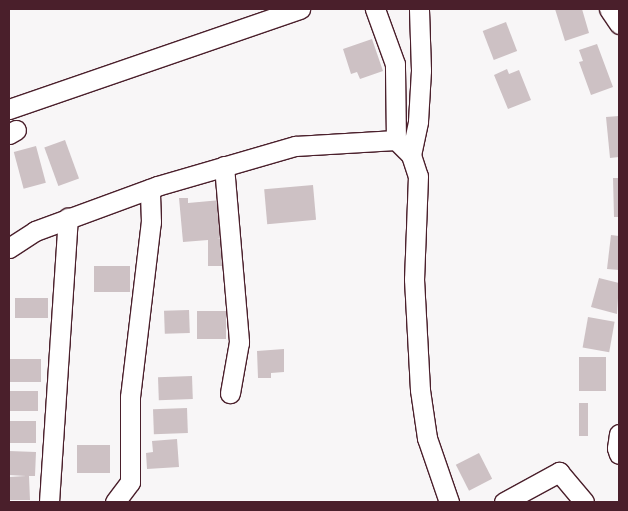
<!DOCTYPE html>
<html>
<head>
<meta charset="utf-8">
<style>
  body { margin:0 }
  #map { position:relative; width:628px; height:511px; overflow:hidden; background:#f8f6f7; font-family:Mali,sans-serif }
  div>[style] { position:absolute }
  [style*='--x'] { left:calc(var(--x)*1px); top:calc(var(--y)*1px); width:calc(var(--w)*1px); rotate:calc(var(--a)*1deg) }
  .building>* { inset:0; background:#cdc1c4; transform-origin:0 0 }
  .roads { filter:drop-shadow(1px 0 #4a1f2b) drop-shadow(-1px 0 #4a1f2b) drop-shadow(0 1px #4a1f2b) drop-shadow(0 -1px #4a1f2b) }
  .minor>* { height:19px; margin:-9.5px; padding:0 9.5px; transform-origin:9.5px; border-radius:9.5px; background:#fff }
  span { translate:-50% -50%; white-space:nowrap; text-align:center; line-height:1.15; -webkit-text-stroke:5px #fff; paint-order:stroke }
  .frame { position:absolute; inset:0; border:10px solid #4a1f2b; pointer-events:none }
</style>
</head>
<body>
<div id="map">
  <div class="building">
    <div style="clip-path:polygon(555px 9px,582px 9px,589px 33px,565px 41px)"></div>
    <div style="left:506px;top:22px;width:31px;height:25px;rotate:69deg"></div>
    <div style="clip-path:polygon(372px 39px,383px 71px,360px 79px,357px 72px,351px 74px,343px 49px)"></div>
    <div style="clip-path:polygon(597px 44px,613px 87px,591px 95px,579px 62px,583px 61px,579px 50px)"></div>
    <div style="clip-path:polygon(507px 69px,509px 74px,519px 70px,531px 100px,508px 109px,494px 75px)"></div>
    <div style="clip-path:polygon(619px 116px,619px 157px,610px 158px,606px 117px)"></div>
    <div style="left:65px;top:140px;width:41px;height:22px;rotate:70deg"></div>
    <div style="left:36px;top:146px;width:38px;height:23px;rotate:75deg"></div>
    <div style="clip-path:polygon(613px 178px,619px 178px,619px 217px,614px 217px)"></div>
    <div style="left:313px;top:185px;width:35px;height:49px;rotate:85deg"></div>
    <div style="clip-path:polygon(179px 198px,188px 198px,188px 203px,221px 200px,224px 238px,217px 239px,224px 239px,224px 266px,208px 266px,208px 240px,183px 242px)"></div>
    <div style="clip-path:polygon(611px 235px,619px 236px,619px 270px,607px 269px)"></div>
    <div style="left:94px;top:266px;width:36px;height:26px"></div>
    <div style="clip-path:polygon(599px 278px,619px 283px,617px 314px,591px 307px)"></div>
    <div style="left:48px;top:298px;width:20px;height:33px;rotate:90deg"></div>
    <div style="left:189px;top:310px;width:23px;height:25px;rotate:88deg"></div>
    <div style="left:197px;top:311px;width:29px;height:28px"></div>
    <div style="left:588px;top:317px;width:27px;height:31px;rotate:10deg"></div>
    <div style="clip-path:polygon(284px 349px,284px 372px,271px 373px,271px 378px,258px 378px,257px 351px)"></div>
    <div style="left:579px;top:357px;width:27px;height:34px"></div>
    <div style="left:9px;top:359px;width:32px;height:23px"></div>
    <div style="left:192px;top:376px;width:23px;height:34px;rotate:88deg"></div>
    <div style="left:9px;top:391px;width:29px;height:20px"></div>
    <div style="left:579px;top:403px;width:9px;height:33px"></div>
    <div style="left:187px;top:408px;width:25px;height:34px;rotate:88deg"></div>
    <div style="left:9px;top:421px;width:27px;height:22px"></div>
    <div style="clip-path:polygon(177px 439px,179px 467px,147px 469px,146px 453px,153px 452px,152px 441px)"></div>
    <div style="left:77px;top:445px;width:33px;height:28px"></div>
    <div style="clip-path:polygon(9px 451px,36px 452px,35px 476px,29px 476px,30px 500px,9px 500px,9px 477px,26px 476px,9px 475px)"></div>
    <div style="left:479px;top:453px;width:29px;height:26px;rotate:63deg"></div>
  </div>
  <div class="roads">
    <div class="minor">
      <div style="--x:609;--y:9;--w:18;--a:56"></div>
      <div style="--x:9;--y:109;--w:308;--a:-19"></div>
      <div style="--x:9;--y:134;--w:8;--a:-30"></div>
      <div style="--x:396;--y:140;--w:21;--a:45"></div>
      <div style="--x:411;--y:155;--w:22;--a:72"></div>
      <div style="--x:418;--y:176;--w:103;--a:92.2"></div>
      <div style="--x:414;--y:279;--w:111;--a:86.9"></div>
      <div style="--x:420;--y:390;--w:49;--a:81.7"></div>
      <div style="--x:427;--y:438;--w:68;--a:71"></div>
      <div style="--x:411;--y:155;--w:35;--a:-78"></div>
      <div style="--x:418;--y:121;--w:51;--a:-86.6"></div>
      <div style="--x:421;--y:70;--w:61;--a:-91.9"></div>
      <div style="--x:224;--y:166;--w:177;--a:85.1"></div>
      <div style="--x:239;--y:342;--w:52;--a:100"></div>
      <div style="--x:9;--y:248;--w:31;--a:-33"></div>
      <div style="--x:35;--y:231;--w:130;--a:-20.2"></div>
      <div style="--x:157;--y:186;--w:144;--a:-16.2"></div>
      <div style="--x:295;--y:146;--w:101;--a:-3.4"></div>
      <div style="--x:396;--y:140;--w:76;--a:-90.8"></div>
      <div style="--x:395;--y:64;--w:59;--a:-110"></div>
      <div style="--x:619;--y:434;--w:14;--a:98"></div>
      <div style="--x:617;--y:448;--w:6;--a:72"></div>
      <div style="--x:49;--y:502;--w:285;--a:-86.2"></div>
      <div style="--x:115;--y:502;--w:25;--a:-53"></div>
      <div style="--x:130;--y:482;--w:85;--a:-90"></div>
      <div style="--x:130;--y:397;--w:176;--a:-83.2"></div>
      <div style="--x:151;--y:222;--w:33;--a:-92"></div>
      <div style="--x:504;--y:502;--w:63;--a:-28.6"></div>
      <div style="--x:559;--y:472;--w:39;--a:50"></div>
    </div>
  </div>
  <div class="frame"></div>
</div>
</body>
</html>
